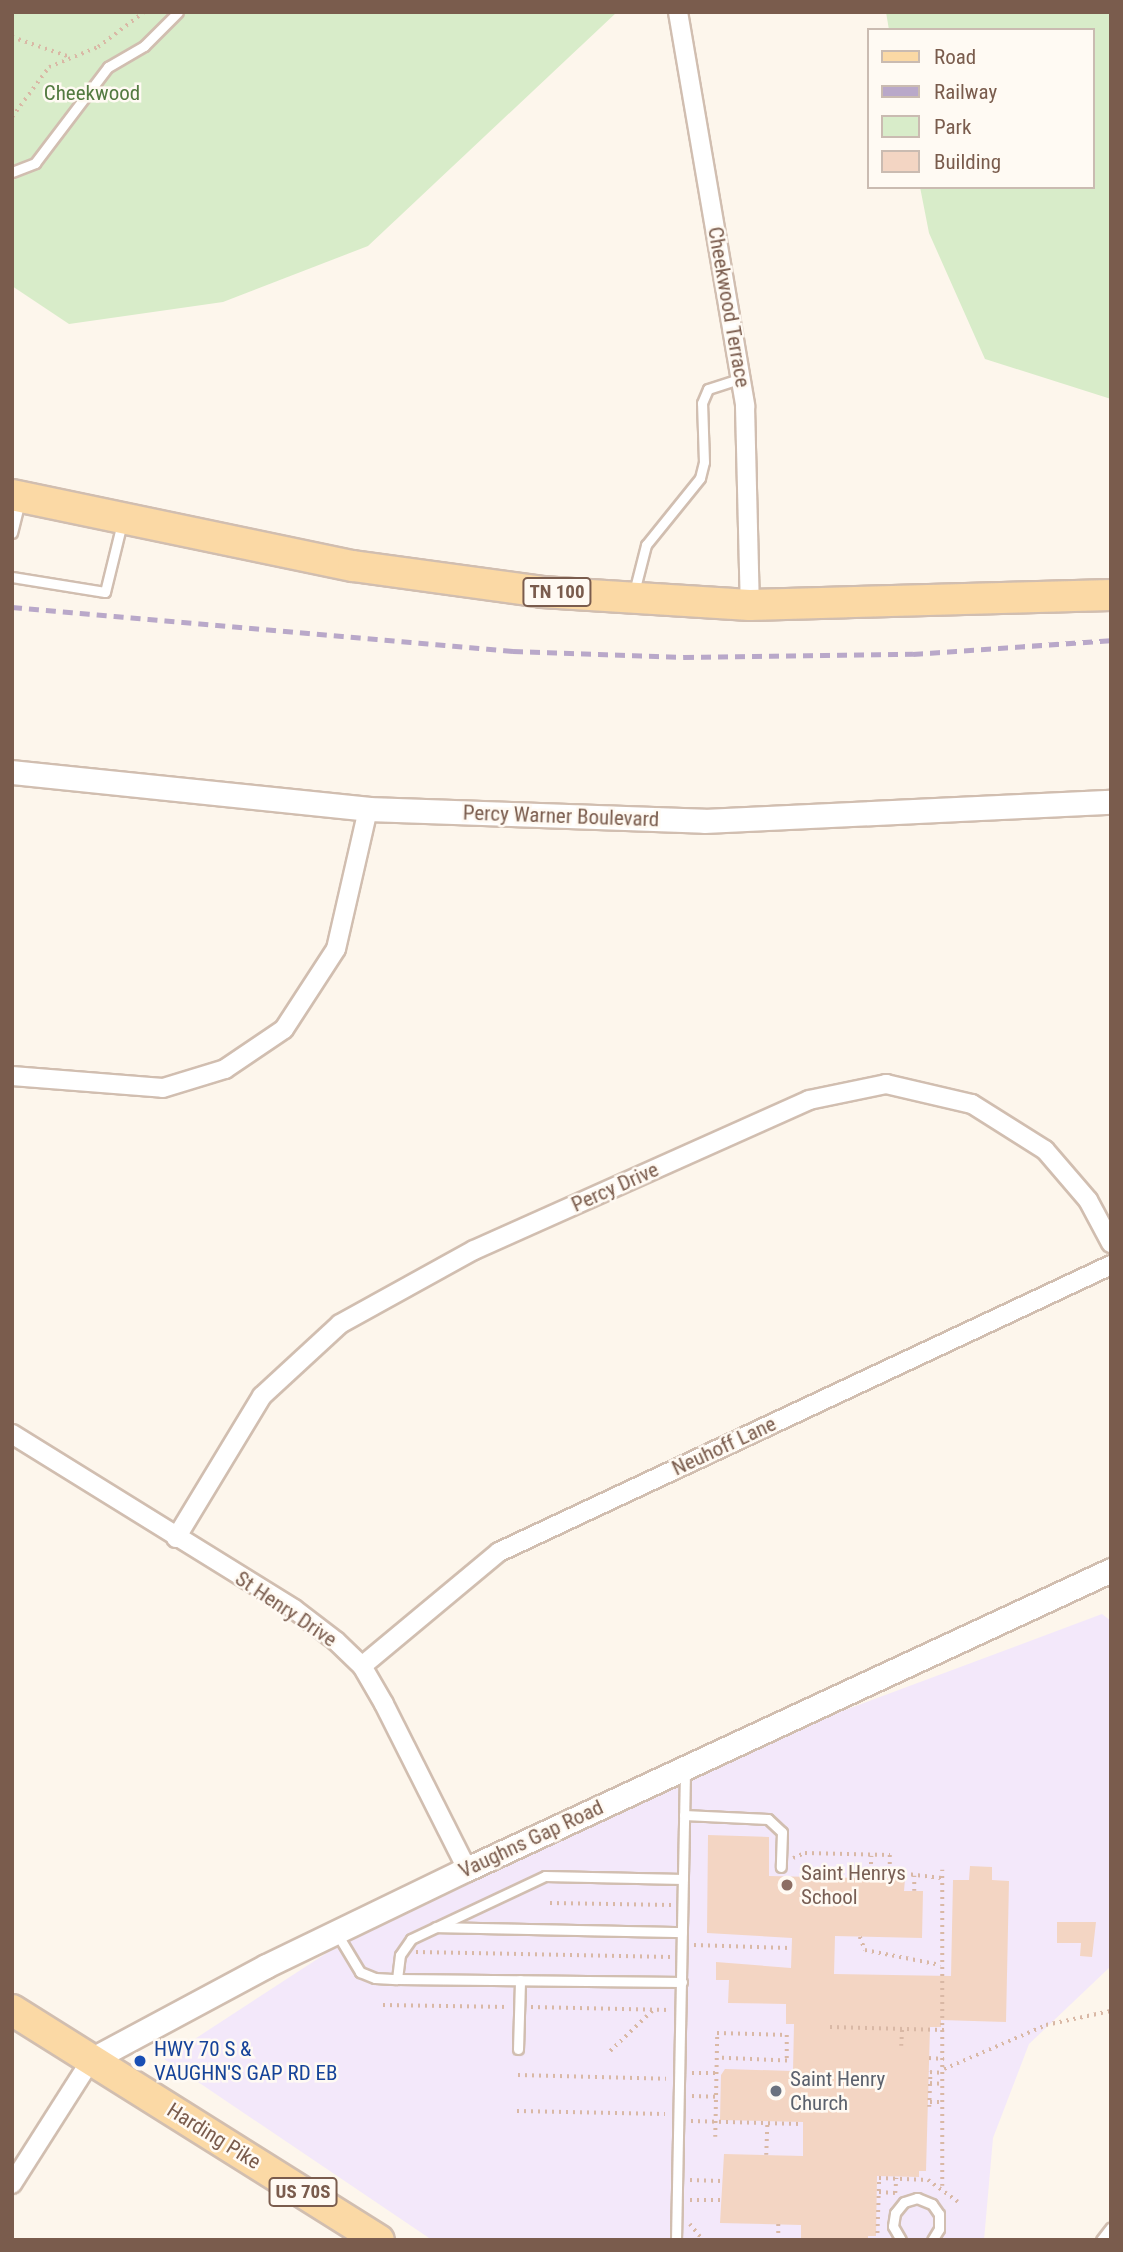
<!DOCTYPE html>
<html>
<head>
<meta charset="utf-8">
<style>
  body { margin:0 }
  #map { position:relative; width:1123px; height:2252px; overflow:hidden; background:#fdf6ec; font-family:"Roboto Condensed",sans-serif }
  div>[style] { position:absolute }
  [style*='--x'] { left:calc(var(--x)*1px); top:calc(var(--y)*1px); width:calc(var(--w)*1px); rotate:calc(var(--a)*1deg) }
  .education>* { inset:0; background:#f3e8fa }
  .green>* { inset:0; background:#d8ecc9 }
  .building>* { inset:0; background:#f3d5c3 }
  .path>* { height:3.5px; margin-top:-1.75px; transform-origin:0; background:repeating-linear-gradient(90deg,#d9b8a5 0 2px,transparent 0 7px) }
  .roads { filter:drop-shadow(2px 0 #d1beb0) drop-shadow(-2px 0 #d1beb0) drop-shadow(0 2px #d1beb0) drop-shadow(0 -2px #d1beb0) }
  .service>* { height:9px; margin:-4.5px; padding:0 4.5px; transform-origin:4.5px; border-radius:4.5px; background:#fff }
  .minor>* { height:18px; margin:-9px; padding:0 9px; transform-origin:9px; border-radius:9px; background:#fff }
  .tertiary>* { height:23px; margin:-11.5px; padding:0 11.5px; transform-origin:11.5px; border-radius:11.5px; background:#fff }
  .primary>* { height:30px; margin:-15px; padding:0 15px; transform-origin:15px; border-radius:15px; background:#fbd9a5 }
  .rail>* { height:5px; margin-top:-2.5px; transform-origin:0; background:repeating-linear-gradient(90deg,#b9a8c9 0 10px,transparent 0 17px) }
  .dots>* { width:19px; height:19px; translate:-50% -50%; box-sizing:border-box; border:4px solid #fffaf3; border-radius:50% }
  span { translate:-50% -50%; white-space:nowrap; text-align:center; line-height:1.15; -webkit-text-stroke:5px #fffaf3; paint-order:stroke }
  .shield-label span { padding:2px 5px; background:#fffaf3; border:2px solid; border-radius:5px; -webkit-text-stroke-width:0 }
  .shield-label { font-size:19px; color:#7a5c4d; font-weight:700 }
  .park-label { font-size:21px; color:#537a41 }
  .street-label { font-size:21px; color:#7a5c4d }
  .education-label { font-size:21px; color:#785e54 }
  .left { translate:0 -50%; text-align:left }
  .transit-label { font-size:21px; color:#164399 }
  .worship-label { font-size:21px; color:#5b616d }
  .frame { position:absolute; inset:0; border:14px solid #7a5c4d; pointer-events:none }
  .legend { position:absolute; left:867px; top:28px; width:228px; height:161px; box-sizing:border-box; background:#fffaf3; border:2px solid #cabbb1; margin:0; padding:9px 12px; list-style:none; font-size:21px; color:#7a5c4d }
  .legend li { display:flex; align-items:center; gap:14px; height:35px }
  .legend b { width:35px; border:2px solid #cabbb1 }
</style>
</head>
<body>
<div id="map">
  <div class="education">
    <div style="clip-path:polygon(1102px 1614px,1111px 1621px,1111px 1966px,1029px 2044px,993px 2138px,984px 2240px,432px 2240px,164px 2059px,342px 1943px,585px 1826px,829px 1716px)"></div>
  </div>
  <div class="green">
    <div style="clip-path:polygon(12px 12px,617px 12px,368px 246px,223px 302px,69px 324px,12px 286px)"></div>
    <div style="clip-path:polygon(886px 12px,1111px 12px,1111px 399px,985px 359px,929px 233px,920px 187px,1093px 187px,1093px 30px,889px 30px)"></div>
  </div>
  <div class="building">
    <div style="clip-path:polygon(708px 1835px,769px 1837px,769px 1876px,905px 1879px,904px 1891px,923px 1891px,922px 1938px,835px 1936px,834px 1974px,951px 1976px,953px 1880px,969px 1880px,970px 1866px,992px 1867px,992px 1880px,1009px 1881px,1006px 2022px,941px 2020px,941px 2027px,930px 2027px,926px 2171px,919px 2171px,919px 2177px,877px 2176px,876px 2236px,868px 2236px,868px 2240px,801px 2240px,801px 2225px,720px 2223px,724px 2154px,803px 2156px,803px 2122px,720px 2120px,721px 2075px,725px 2069px,793px 2071px,794px 2024px,786px 2024px,786px 2004px,728px 2003px,729px 1980px,716px 1980px,716px 1962px,791px 1968px,792px 1938px,707px 1933px)"></div>
    <div style="clip-path:polygon(1057px 1922px,1096px 1922px,1092px 1957px,1080px 1956px,1081px 1943px,1057px 1943px)"></div>
  </div>
  <div class="path">
    <div style="--x:12;--y:37;--w:61;--a:19"></div>
    <div style="--x:12;--y:117;--w:62;--a:-53.5"></div>
    <div style="--x:49;--y:67;--w:53;--a:-22.2"></div>
    <div style="--x:98;--y:47;--w:58;--a:-37.3"></div>
    <div style="--x:793;--y:1858;--w:13;--a:-23"></div>
    <div style="--x:805;--y:1853;--w:85;--a:1.3"></div>
    <div style="--x:890;--y:1855;--w:17;--a:90"></div>
    <div style="--x:890;--y:1872;--w:52;--a:6.6"></div>
    <div style="--x:870;--y:1878;--w:22;--a:-87"></div>
    <div style="--x:914;--y:1891;--w:15;--a:-90"></div>
    <div style="--x:550;--y:1903;--w:122;--a:0.9"></div>
    <div style="--x:860;--y:1937;--w:14;--a:69"></div>
    <div style="--x:865;--y:1950;--w:77;--a:11.2"></div>
    <div style="--x:694;--y:1945;--w:97;--a:1.8"></div>
    <div style="--x:416;--y:1952;--w:255;--a:1.1"></div>
    <div style="--x:383;--y:2005;--w:126;--a:0.9"></div>
    <div style="--x:531;--y:2007;--w:139;--a:1.2"></div>
    <div style="--x:830;--y:2027;--w:114;--a:1.5"></div>
    <div style="--x:901;--y:2046;--w:17;--a:-87"></div>
    <div style="--x:610;--y:2051;--w:59;--a:-43.6"></div>
    <div style="--x:929;--y:2058;--w:15;--a:4"></div>
    <div style="--x:944;--y:2069;--w:111;--a:-23.3"></div>
    <div style="--x:1046;--y:2025;--w:66;--a:-12.2"></div>
    <div style="--x:692;--y:2073;--w:24;--a:0"></div>
    <div style="--x:518;--y:2075;--w:148;--a:1.5"></div>
    <div style="--x:930;--y:2083;--w:14;--a:4"></div>
    <div style="--x:692;--y:2096;--w:24;--a:2"></div>
    <div style="--x:930;--y:2102;--w:14;--a:0"></div>
    <div style="--x:929;--y:2107;--w:35;--a:-88"></div>
    <div style="--x:930;--y:2072;--w:14;--a:4"></div>
    <div style="--x:517;--y:2111;--w:148;--a:1.2"></div>
    <div style="--x:691;--y:2121;--w:109;--a:1.6"></div>
    <div style="--x:715;--y:2137;--w:104;--a:-88.9"></div>
    <div style="--x:717;--y:2033;--w:70;--a:1.6"></div>
    <div style="--x:787;--y:2035;--w:26;--a:90"></div>
    <div style="--x:787;--y:2061;--w:70;--a:-177.5"></div>
    <div style="--x:766;--y:2155;--w:33;--a:-88"></div>
    <div style="--x:690;--y:2180;--w:31;--a:2"></div>
    <div style="--x:942;--y:2186;--w:316;--a:-90"></div>
    <div style="--x:879;--y:2192;--w:16;--a:4"></div>
    <div style="--x:895;--y:2193;--w:15;--a:-86"></div>
    <div style="--x:690;--y:2200;--w:30;--a:0"></div>
    <div style="--x:690;--y:2224;--w:21;--a:51"></div>
    <div style="--x:778;--y:2240;--w:16;--a:-90"></div>
    <div style="--x:877;--y:2240;--w:62;--a:-88.2"></div>
    <div style="--x:879;--y:2178;--w:49;--a:2.3"></div>
    <div style="--x:928;--y:2180;--w:37;--a:36"></div>
  </div>
  <div class="roads">
    <div class="service">
      <div style="--x:12;--y:172;--w:25;--a:-21"></div>
      <div style="--x:35;--y:163;--w:121;--a:-52.8"></div>
      <div style="--x:108;--y:67;--w:42;--a:-30.3"></div>
      <div style="--x:144;--y:46;--w:48;--a:-45"></div>
      <div style="--x:12;--y:533;--w:34;--a:-76"></div>
      <div style="--x:12;--y:577;--w:94;--a:9.2"></div>
      <div style="--x:105;--y:592;--w:71;--a:-76.2"></div>
      <div style="--x:634;--y:592;--w:49;--a:-75.7"></div>
      <div style="--x:646;--y:545;--w:86;--a:-51.1"></div>
      <div style="--x:700;--y:478;--w:16;--a:-76"></div>
      <div style="--x:704;--y:462;--w:59;--a:-91.9"></div>
      <div style="--x:702;--y:403;--w:15;--a:-67"></div>
      <div style="--x:708;--y:389;--w:35;--a:-18"></div>
      <div style="--x:684;--y:1815;--w:84;--a:2.7"></div>
      <div style="--x:768;--y:1819;--w:19;--a:43"></div>
      <div style="--x:782;--y:1832;--w:35;--a:92"></div>
      <div style="--x:436;--y:1927;--w:246;--a:1.2"></div>
      <div style="--x:336;--y:1932;--w:47;--a:59"></div>
      <div style="--x:360;--y:1972;--w:16;--a:22"></div>
      <div style="--x:375;--y:1978;--w:22;--a:3"></div>
      <div style="--x:682;--y:1982;--w:285;--a:-179.4"></div>
      <div style="--x:397;--y:1979;--w:24;--a:-83"></div>
      <div style="--x:400;--y:1955;--w:19;--a:-55"></div>
      <div style="--x:411;--y:1939;--w:148;--a:-25.2"></div>
      <div style="--x:545;--y:1876;--w:138;--a:1.2"></div>
      <div style="--x:518;--y:2049;--w:69;--a:-88.3"></div>
      <div style="--x:676;--y:2240;--w:468;--a:-88.9"></div>
      <div style="--x:901;--y:2240;--w:16;--a:-120"></div>
      <div style="--x:893;--y:2226;--w:13;--a:-81"></div>
      <div style="--x:895;--y:2213;--w:14;--a:-51"></div>
      <div style="--x:904;--y:2202;--w:14;--a:-17"></div>
      <div style="--x:917;--y:2198;--w:16;--a:22"></div>
      <div style="--x:932;--y:2204;--w:12;--a:55"></div>
      <div style="--x:939;--y:2214;--w:15;--a:90"></div>
      <div style="--x:939;--y:2229;--w:13;--a:122"></div>
      <div style="--x:1101;--y:2240;--w:16;--a:-52"></div>
    </div>
    <div class="minor">
      <div style="--x:678;--y:12;--w:400;--a:80.3"></div>
      <div style="--x:745;--y:406;--w:199;--a:88.6"></div>
      <div style="--x:12;--y:1076;--w:151;--a:4.5"></div>
      <div style="--x:163;--y:1088;--w:65;--a:-17"></div>
      <div style="--x:225;--y:1069;--w:71;--a:-34.1"></div>
      <div style="--x:284;--y:1029;--w:95;--a:-57"></div>
      <div style="--x:336;--y:949;--w:144;--a:-77.1"></div>
      <div style="--x:12;--y:1434;--w:332;--a:31.8"></div>
      <div style="--x:294;--y:1609;--w:53;--a:37.3"></div>
      <div style="--x:336;--y:1641;--w:36;--a:44"></div>
      <div style="--x:362;--y:1666;--w:44;--a:59.9"></div>
      <div style="--x:384;--y:1704;--w:185;--a:63.3"></div>
      <div style="--x:176;--y:1538;--w:166;--a:-58.8"></div>
      <div style="--x:262;--y:1396;--w:106;--a:-42.7"></div>
      <div style="--x:340;--y:1324;--w:153;--a:-28.9"></div>
      <div style="--x:474;--y:1250;--w:367;--a:-24.1"></div>
      <div style="--x:809;--y:1100;--w:79;--a:-11.7"></div>
      <div style="--x:886;--y:1084;--w:88;--a:13.1"></div>
      <div style="--x:972;--y:1104;--w:86;--a:32.2"></div>
      <div style="--x:1045;--y:1150;--w:66;--a:49.3"></div>
      <div style="--x:1088;--y:1200;--w:49;--a:61.9"></div>
      <div style="--x:362;--y:1666;--w:178;--a:-39.8"></div>
      <div style="--x:499;--y:1552;--w:676;--a:-25.12"></div>
      <div style="--x:12;--y:2184;--w:147;--a:-57.5"></div>
    </div>
    <div class="tertiary">
      <div style="--x:12;--y:772;--w:358;--a:5.9"></div>
      <div style="--x:368;--y:809;--w:336;--a:2"></div>
      <div style="--x:704;--y:821;--w:407;--a:-2.7"></div>
      <div style="--x:91;--y:2060;--w:199;--a:-28.2"></div>
      <div style="--x:266;--y:1966;--w:223;--a:-25.8"></div>
      <div style="--x:467;--y:1869;--w:710;--a:-24.9"></div>
    </div>
    <div class="primary">
      <div style="--x:12;--y:495;--w:348;--a:11.8"></div>
      <div style="--x:353;--y:566;--w:191;--a:7.8"></div>
      <div style="--x:542;--y:592;--w:208;--a:3.6"></div>
      <div style="--x:750;--y:605;--w:361;--a:-1.6"></div>
      <div style="--x:12;--y:2010;--w:433;--a:32.1"></div>
    </div>
  </div>
  <div class="rail">
    <div style="--x:12;--y:607;--w:503;--a:5.02"></div>
    <div style="--x:513;--y:651;--w:171;--a:2"></div>
    <div style="--x:684;--y:657;--w:229;--a:-0.8"></div>
    <div style="--x:913;--y:654;--w:198;--a:-4"></div>
  </div>
  <div class="dots">
    <div style="left:787px;top:1885px;background:#8d6e63"></div>
    <div style="left:140px;top:2061px;background:#1a4fb4"></div>
    <div style="left:776px;top:2091px;background:#6b7280"></div>
  </div>
  <div class="shield-label">
    <span style="left:557px;top:592px">TN 100</span>
    <span style="left:303px;top:2192px">US 70S</span>
  </div>
  <div class="park-label">
    <span style="left:92px;top:93px">Cheekwood</span>
  </div>
  <div class="street-label">
    <span style="left:729px;top:307px;rotate:80deg">Cheekwood Terrace</span>
    <span style="left:561px;top:816px;rotate:2deg">Percy Warner Boulevard</span>
    <span style="left:615px;top:1187px;rotate:-24deg">Percy Drive</span>
    <span style="left:724px;top:1446px;rotate:-25deg">Neuhoff Lane</span>
    <span style="left:286px;top:1609px;rotate:34deg">St Henry Drive</span>
    <span style="left:531px;top:1839px;rotate:-25deg">Vaughns Gap Road</span>
    <span style="left:214px;top:2136px;rotate:32deg">Harding Pike</span>
  </div>
  <div class="education-label">
    <span class="left" style="left:801px;top:1885px">Saint Henrys<br>School</span>
  </div>
  <div class="transit-label">
    <span class="left" style="left:154px;top:2061px">HWY 70 S &amp;<br>VAUGHN'S GAP RD EB</span>
  </div>
  <div class="worship-label">
    <span class="left" style="left:790px;top:2091px">Saint Henry<br>Church</span>
  </div>
  <div class="frame"></div>
  <ul class="legend">
  <li><b style="height:9px;background:#fbd9a5"></b>Road</li>
  <li><b style="height:9px;background:#b9a8c9"></b>Railway</li>
  <li><b style="height:19px;background:#d8ecc9"></b>Park</li>
  <li><b style="height:19px;background:#f3d5c3"></b>Building</li>
  </ul>
</div>
</body>
</html>
